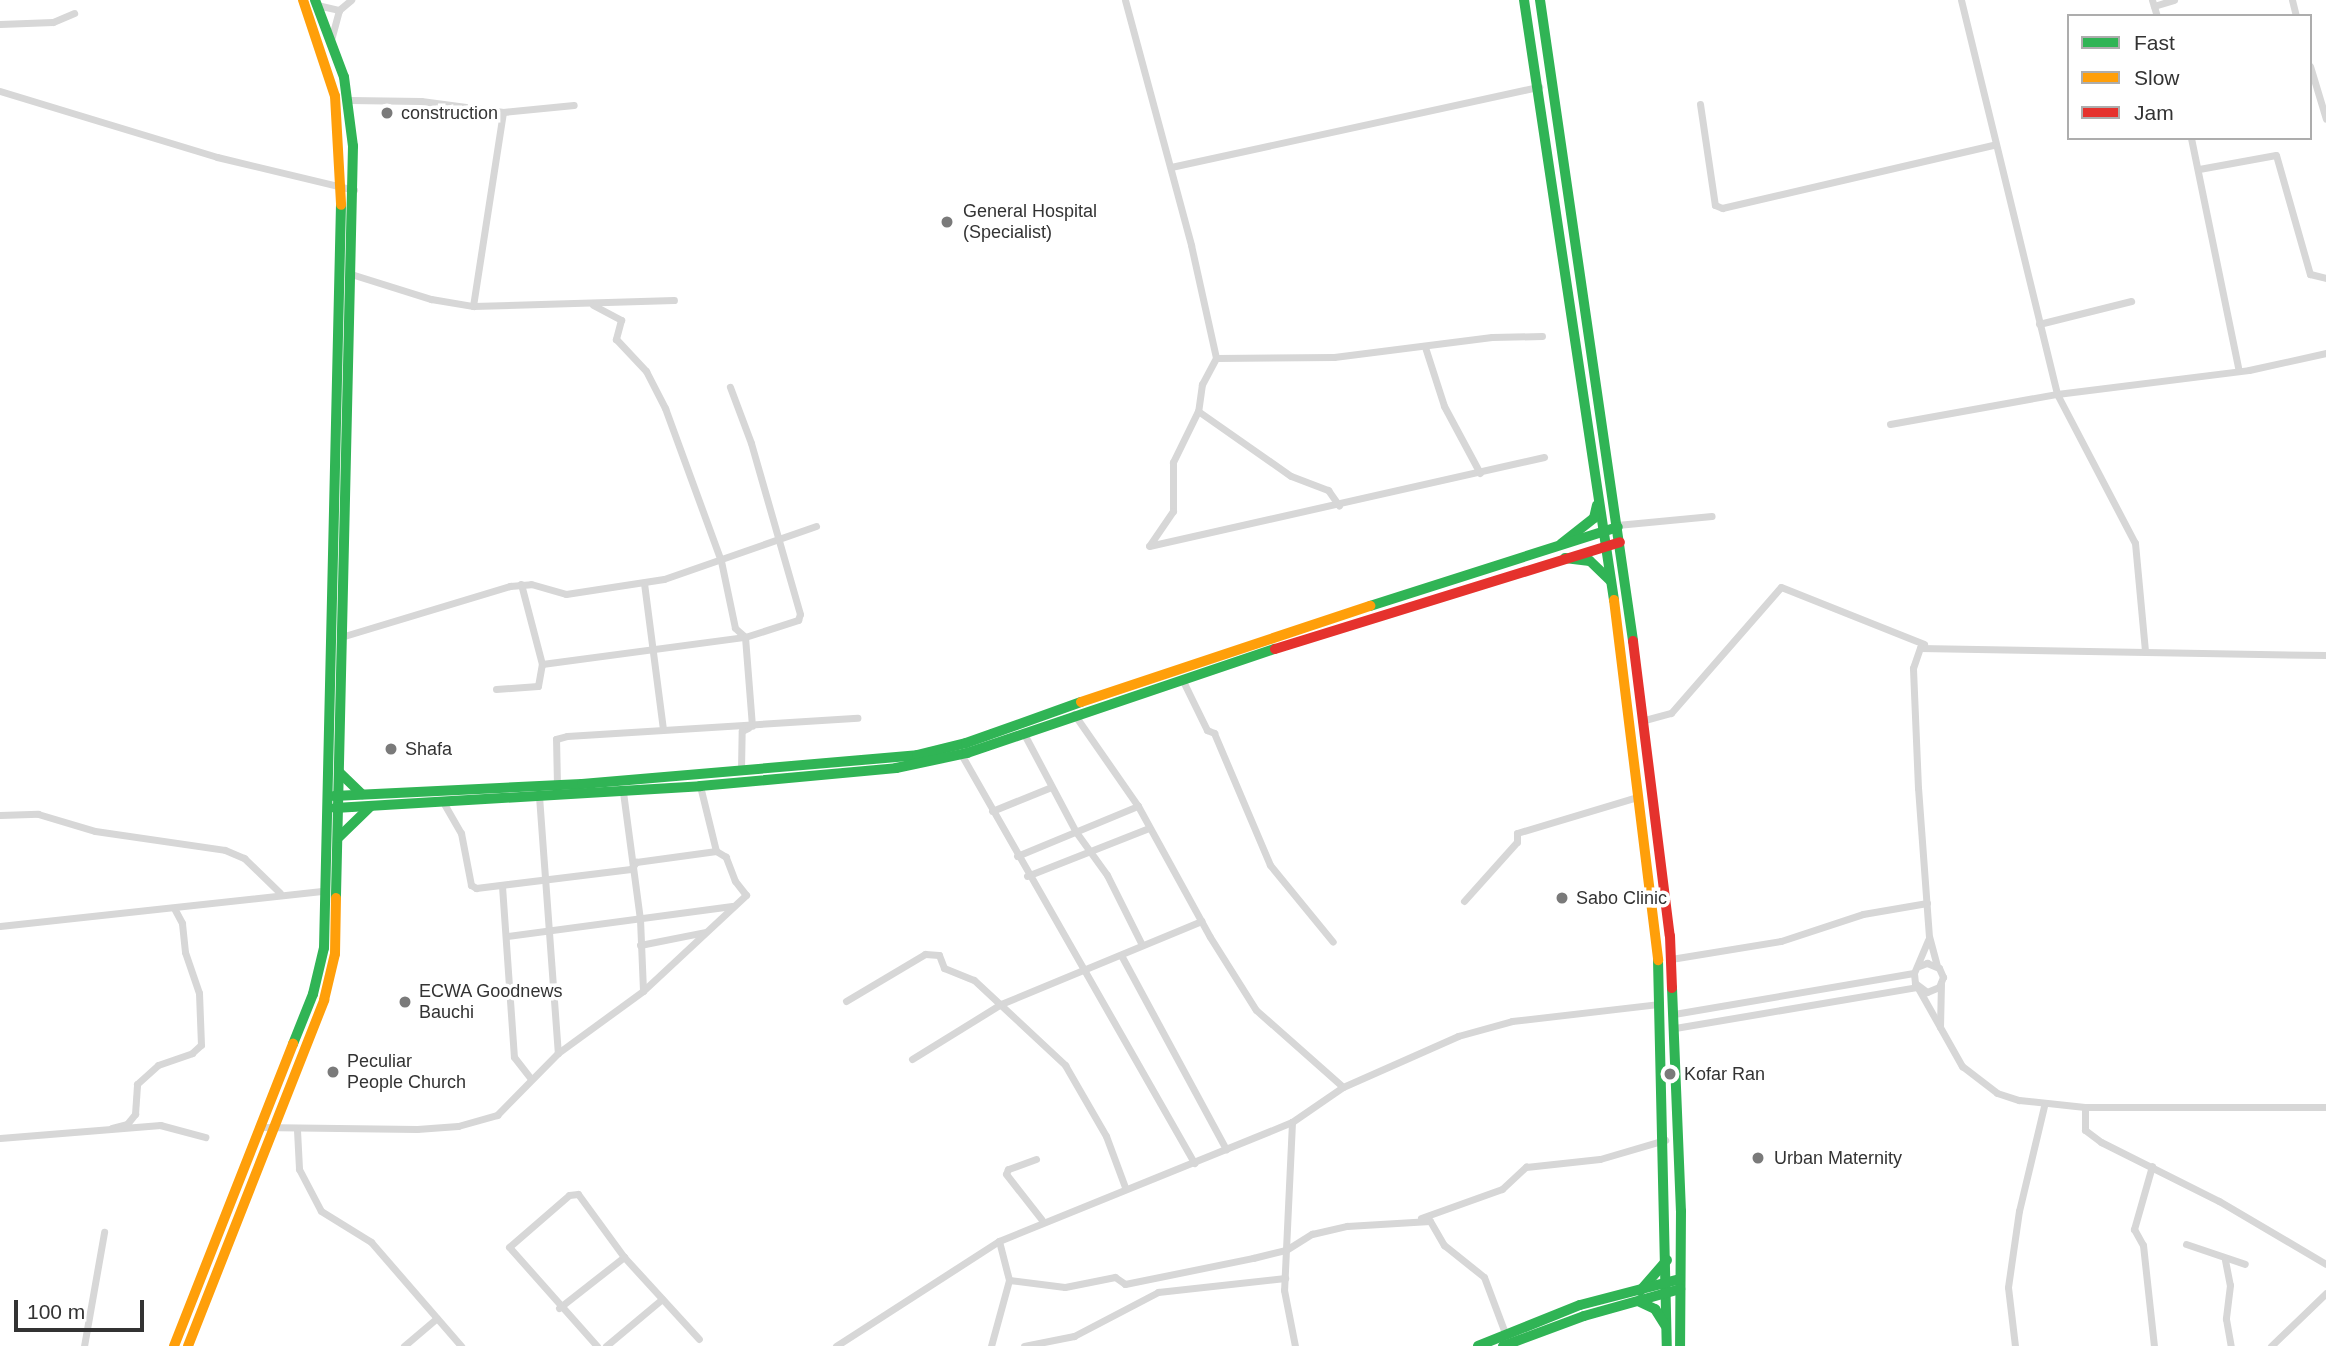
<!DOCTYPE html>
<html>
<head>
<meta charset="utf-8">
<style>
  body { margin:0 }
  #map { position:relative; width:2326px; height:1346px; overflow:hidden; background:#fff; font-family:Arial,sans-serif }
  div>[style] { position:absolute }
  [style*='--x'] { left:calc(var(--x)*1px); top:calc(var(--y)*1px); width:calc(var(--w)*1px); rotate:calc(var(--a)*1deg) }
  .street>* { height:7px; margin:-3.5px; padding:0 3.5px; transform-origin:3.5px; border-radius:3.5px; background:#d7d7d7 }
  .fast>* { height:10px; margin:-5px; padding:0 5px; transform-origin:5px; border-radius:5px; background:#30b455 }
  .slow>* { height:10px; margin:-5px; padding:0 5px; transform-origin:5px; border-radius:5px; background:#ff9f0a }
  .jam>* { height:10px; margin:-5px; padding:0 5px; transform-origin:5px; border-radius:5px; background:#e5322d }
  .dots>* { width:19px; height:19px; translate:-50% -50%; box-sizing:border-box; border:4px solid #fff; border-radius:50% }
  span { translate:-50% -50%; white-space:nowrap; text-align:center; line-height:1.15; -webkit-text-stroke:7px #fff; paint-order:stroke }
  .poi-label { font-size:18px; color:#333 }
  .left { translate:0 -50%; text-align:left }
  .legend { position:absolute; left:2067px; top:14px; width:245px; height:126px; box-sizing:border-box; background:#fff; border:2px solid #adadad; margin:0; padding:9px 12px; list-style:none; font-size:21px; color:#333 }
  .legend li { display:flex; align-items:center; gap:14px; height:35px }
  .legend b { width:35px; border:2px solid #adadad }
  .scale { position:absolute; left:14px; top:1300px; width:130px; height:32px; box-sizing:border-box; border:4px solid #333; border-top:0; padding-left:9px; font-size:21px; line-height:24px; white-space:nowrap; color:#333; -webkit-text-stroke:5px #fff; paint-order:stroke }
</style>
</head>
<body>
<div id="map">
  <div class="street">
    <div style="--x:1125;--y:0;--w:254;--a:74.9"></div>
    <div style="--x:1191;--y:245;--w:116;--a:77.5"></div>
    <div style="--x:1216;--y:358;--w:30;--a:118"></div>
    <div style="--x:1202;--y:384;--w:27;--a:98"></div>
    <div style="--x:1198;--y:411;--w:57;--a:116.1"></div>
    <div style="--x:1173;--y:462;--w:49;--a:90"></div>
    <div style="--x:1173;--y:511;--w:42;--a:124.4"></div>
    <div style="--x:1149;--y:546;--w:405;--a:-12.7"></div>
    <div style="--x:1961;--y:0;--w:406;--a:76.3"></div>
    <div style="--x:2057;--y:394;--w:168;--a:62.4"></div>
    <div style="--x:2135;--y:543;--w:108;--a:84.7"></div>
    <div style="--x:2152;--y:0;--w:17;--a:73"></div>
    <div style="--x:2292;--y:0;--w:16;--a:76"></div>
    <div style="--x:317;--y:5;--w:23;--a:13"></div>
    <div style="--x:2154;--y:6;--w:21;--a:-17"></div>
    <div style="--x:0;--y:24;--w:53;--a:-2.2"></div>
    <div style="--x:53;--y:22;--w:23;--a:-23"></div>
    <div style="--x:331;--y:40;--w:31;--a:-75"></div>
    <div style="--x:339;--y:10;--w:16;--a:-40"></div>
    <div style="--x:2310;--y:66;--w:55;--a:73.2"></div>
    <div style="--x:0;--y:91;--w:227;--a:16.9"></div>
    <div style="--x:217;--y:157;--w:141;--a:13.5"></div>
    <div style="--x:349;--y:100;--w:72;--a:0.8"></div>
    <div style="--x:421;--y:101;--w:83;--a:7.6"></div>
    <div style="--x:503;--y:112;--w:71;--a:-5.6"></div>
    <div style="--x:1700;--y:104;--w:102;--a:81.6"></div>
    <div style="--x:1715;--y:205;--w:8;--a:23"></div>
    <div style="--x:1722;--y:208;--w:278;--a:-13.1"></div>
    <div style="--x:2191;--y:138;--w:234;--a:78.4"></div>
    <div style="--x:1171;--y:167;--w:377;--a:-12.3"></div>
    <div style="--x:2199;--y:169;--w:78;--a:-10.3"></div>
    <div style="--x:2276;--y:155;--w:124;--a:74.1"></div>
    <div style="--x:2310;--y:274;--w:16;--a:14"></div>
    <div style="--x:351;--y:274;--w:84;--a:17.4"></div>
    <div style="--x:431;--y:299;--w:43;--a:9.5"></div>
    <div style="--x:473;--y:306;--w:201;--a:-1.7"></div>
    <div style="--x:593;--y:305;--w:32;--a:28"></div>
    <div style="--x:621;--y:320;--w:20;--a:105"></div>
    <div style="--x:616;--y:339;--w:44;--a:46.8"></div>
    <div style="--x:646;--y:371;--w:42;--a:62.8"></div>
    <div style="--x:665;--y:408;--w:163;--a:69.9"></div>
    <div style="--x:721;--y:561;--w:68;--a:78.2"></div>
    <div style="--x:735;--y:628;--w:13;--a:42"></div>
    <div style="--x:745;--y:637;--w:89;--a:85.5"></div>
    <div style="--x:473;--y:306;--w:196;--a:-81.2"></div>
    <div style="--x:2039;--y:324;--w:95;--a:-14"></div>
    <div style="--x:1425;--y:347;--w:62;--a:72.1"></div>
    <div style="--x:1444;--y:406;--w:76;--a:61.8"></div>
    <div style="--x:1216;--y:358;--w:118;--a:-0.5"></div>
    <div style="--x:1334;--y:357;--w:159;--a:-7.2"></div>
    <div style="--x:1492;--y:337;--w:50;--a:-1.1"></div>
    <div style="--x:1198;--y:411;--w:113;--a:35"></div>
    <div style="--x:1291;--y:476;--w:40;--a:21"></div>
    <div style="--x:1328;--y:490;--w:19;--a:55"></div>
    <div style="--x:1890;--y:424;--w:170;--a:-10.2"></div>
    <div style="--x:2057;--y:394;--w:193;--a:-7.1"></div>
    <div style="--x:2249;--y:370;--w:79;--a:-12.4"></div>
    <div style="--x:1617;--y:525;--w:95;--a:-5.4"></div>
    <div style="--x:644;--y:583;--w:147;--a:82.6"></div>
    <div style="--x:521;--y:584;--w:83;--a:75.3"></div>
    <div style="--x:341;--y:637;--w:177;--a:-16.8"></div>
    <div style="--x:510;--y:586;--w:21;--a:-5"></div>
    <div style="--x:531;--y:584;--w:36;--a:16"></div>
    <div style="--x:566;--y:594;--w:99;--a:-8.7"></div>
    <div style="--x:664;--y:579;--w:161;--a:-19.2"></div>
    <div style="--x:1182;--y:679;--w:57;--a:63.9"></div>
    <div style="--x:1207;--y:730;--w:8;--a:23"></div>
    <div style="--x:1214;--y:733;--w:143;--a:67"></div>
    <div style="--x:1270;--y:865;--w:99;--a:50.7"></div>
    <div style="--x:496;--y:689;--w:42;--a:-4.1"></div>
    <div style="--x:538;--y:686;--w:22;--a:-80"></div>
    <div style="--x:542;--y:664;--w:205;--a:-7.6"></div>
    <div style="--x:745;--y:637;--w:56;--a:-17.8"></div>
    <div style="--x:798;--y:620;--w:6;--a:-72"></div>
    <div style="--x:800;--y:614;--w:178;--a:-106"></div>
    <div style="--x:751;--y:443;--w:60;--a:-110.6"></div>
    <div style="--x:1074;--y:714;--w:112;--a:55.2"></div>
    <div style="--x:1138;--y:806;--w:149;--a:61.2"></div>
    <div style="--x:1210;--y:937;--w:86;--a:57.8"></div>
    <div style="--x:1256;--y:1010;--w:116;--a:41.5"></div>
    <div style="--x:1641;--y:721;--w:31;--a:-15"></div>
    <div style="--x:1671;--y:713;--w:167;--a:-48.9"></div>
    <div style="--x:1781;--y:587;--w:154;--a:21.7"></div>
    <div style="--x:1023;--y:732;--w:113;--a:62.1"></div>
    <div style="--x:1076;--y:832;--w:53;--a:54.2"></div>
    <div style="--x:1107;--y:875;--w:78;--a:63.4"></div>
    <div style="--x:961;--y:754;--w:471;--a:60.3"></div>
    <div style="--x:741;--y:770;--w:39;--a:-89"></div>
    <div style="--x:742;--y:731;--w:7;--a:-27"></div>
    <div style="--x:557;--y:785;--w:46;--a:-91.2"></div>
    <div style="--x:556;--y:739;--w:11;--a:-15"></div>
    <div style="--x:567;--y:736;--w:291;--a:-3.6"></div>
    <div style="--x:623;--y:792;--w:128;--a:82.4"></div>
    <div style="--x:640;--y:919;--w:72;--a:87.6"></div>
    <div style="--x:539;--y:796;--w:258;--a:85.8"></div>
    <div style="--x:443;--y:802;--w:36;--a:60"></div>
    <div style="--x:461;--y:833;--w:53;--a:79.1"></div>
    <div style="--x:471;--y:885;--w:6;--a:31"></div>
    <div style="--x:476;--y:888;--w:156;--a:-7"></div>
    <div style="--x:631;--y:869;--w:9;--a:-54"></div>
    <div style="--x:636;--y:862;--w:81;--a:-7.8"></div>
    <div style="--x:992;--y:811;--w:64;--a:-22.1"></div>
    <div style="--x:0;--y:815;--w:38;--a:-2"></div>
    <div style="--x:38;--y:814;--w:59;--a:16.6"></div>
    <div style="--x:95;--y:831;--w:131;--a:8.3"></div>
    <div style="--x:225;--y:850;--w:21;--a:23"></div>
    <div style="--x:244;--y:858;--w:50;--a:44.2"></div>
    <div style="--x:1017;--y:856;--w:131;--a:-22.5"></div>
    <div style="--x:1027;--y:876;--w:131;--a:-21.5"></div>
    <div style="--x:502;--y:886;--w:171;--a:86"></div>
    <div style="--x:514;--y:1057;--w:28;--a:52"></div>
    <div style="--x:1464;--y:901;--w:79;--a:-48.1"></div>
    <div style="--x:1517;--y:842;--w:9;--a:-90"></div>
    <div style="--x:1517;--y:833;--w:125;--a:-16.7"></div>
    <div style="--x:0;--y:926;--w:326;--a:-6.2"></div>
    <div style="--x:507;--y:936;--w:227;--a:-7.6"></div>
    <div style="--x:640;--y:945;--w:66;--a:-11.3"></div>
    <div style="--x:1121;--y:955;--w:221;--a:61.6"></div>
    <div style="--x:1671;--y:959;--w:111;--a:-9.3"></div>
    <div style="--x:1781;--y:941;--w:86;--a:-18.2"></div>
    <div style="--x:1863;--y:914;--w:65;--a:-9.8"></div>
    <div style="--x:1919;--y:966;--w:9;--a:-21"></div>
    <div style="--x:1927;--y:963;--w:13;--a:23"></div>
    <div style="--x:1939;--y:968;--w:10;--a:66"></div>
    <div style="--x:1943;--y:977;--w:11;--a:112"></div>
    <div style="--x:1939;--y:987;--w:13;--a:157"></div>
    <div style="--x:1927;--y:992;--w:15;--a:-143"></div>
    <div style="--x:1915;--y:983;--w:10;--a:-96"></div>
    <div style="--x:1914;--y:973;--w:36;--a:-67"></div>
    <div style="--x:1937;--y:966;--w:30;--a:-105"></div>
    <div style="--x:1929;--y:937;--w:149;--a:-94.2"></div>
    <div style="--x:1918;--y:788;--w:120;--a:-92.4"></div>
    <div style="--x:1913;--y:668;--w:21;--a:-71"></div>
    <div style="--x:1920;--y:648;--w:406;--a:1"></div>
    <div style="--x:1918;--y:988;--w:90;--a:60.6"></div>
    <div style="--x:1962;--y:1066;--w:44;--a:37.6"></div>
    <div style="--x:1997;--y:1093;--w:23;--a:18"></div>
    <div style="--x:2019;--y:1100;--w:66;--a:6.1"></div>
    <div style="--x:2085;--y:1107;--w:241;--a:0"></div>
    <div style="--x:846;--y:1001;--w:92;--a:-30.7"></div>
    <div style="--x:925;--y:954;--w:14;--a:4"></div>
    <div style="--x:939;--y:955;--w:14;--a:69"></div>
    <div style="--x:944;--y:968;--w:32;--a:22"></div>
    <div style="--x:974;--y:980;--w:125;--a:43"></div>
    <div style="--x:1065;--y:1065;--w:82;--a:60"></div>
    <div style="--x:1106;--y:1136;--w:54;--a:69.6"></div>
    <div style="--x:1674;--y:1014;--w:243;--a:-9.7"></div>
    <div style="--x:1940;--y:1027;--w:43;--a:-88.7"></div>
    <div style="--x:1675;--y:1028;--w:245;--a:-9.6"></div>
    <div style="--x:912;--y:1059;--w:105;--a:-31.7"></div>
    <div style="--x:1001;--y:1004;--w:217;--a:-22.5"></div>
    <div style="--x:2085;--y:1107;--w:23;--a:90"></div>
    <div style="--x:2085;--y:1130;--w:20;--a:37"></div>
    <div style="--x:2101;--y:1142;--w:132;--a:26.6"></div>
    <div style="--x:2219;--y:1201;--w:124;--a:30.5"></div>
    <div style="--x:1292;--y:1122;--w:168;--a:92.7"></div>
    <div style="--x:1284;--y:1290;--w:57;--a:78.9"></div>
    <div style="--x:259;--y:1127;--w:158;--a:0.7"></div>
    <div style="--x:417;--y:1129;--w:41;--a:-4.2"></div>
    <div style="--x:458;--y:1126;--w:41;--a:-15.8"></div>
    <div style="--x:497;--y:1115;--w:87;--a:-45.5"></div>
    <div style="--x:558;--y:1053;--w:105;--a:-36.1"></div>
    <div style="--x:643;--y:991;--w:141;--a:-43"></div>
    <div style="--x:746;--y:895;--w:18;--a:-128"></div>
    <div style="--x:735;--y:881;--w:26;--a:-111"></div>
    <div style="--x:726;--y:857;--w:12;--a:-149"></div>
    <div style="--x:716;--y:851;--w:67;--a:-103.8"></div>
    <div style="--x:112;--y:1128;--w:16;--a:-15"></div>
    <div style="--x:127;--y:1124;--w:13;--a:-51"></div>
    <div style="--x:135;--y:1114;--w:30;--a:-86"></div>
    <div style="--x:137;--y:1084;--w:28;--a:-42"></div>
    <div style="--x:158;--y:1065;--w:36;--a:-19"></div>
    <div style="--x:192;--y:1053;--w:12;--a:-42"></div>
    <div style="--x:201;--y:1045;--w:52;--a:-92.2"></div>
    <div style="--x:199;--y:993;--w:43;--a:-108.9"></div>
    <div style="--x:185;--y:952;--w:29;--a:-96"></div>
    <div style="--x:182;--y:923;--w:17;--a:-118"></div>
    <div style="--x:297;--y:1130;--w:39;--a:87"></div>
    <div style="--x:299;--y:1169;--w:47;--a:62.4"></div>
    <div style="--x:321;--y:1211;--w:59;--a:31.8"></div>
    <div style="--x:371;--y:1242;--w:138;--a:49.1"></div>
    <div style="--x:0;--y:1138;--w:161;--a:-4.6"></div>
    <div style="--x:160;--y:1125;--w:47;--a:14.9"></div>
    <div style="--x:1036;--y:1159;--w:30;--a:160"></div>
    <div style="--x:1008;--y:1169;--w:5;--a:112"></div>
    <div style="--x:1006;--y:1174;--w:58;--a:52"></div>
    <div style="--x:2152;--y:1166;--w:66;--a:105.9"></div>
    <div style="--x:2134;--y:1229;--w:18;--a:61"></div>
    <div style="--x:2143;--y:1245;--w:102;--a:83.8"></div>
    <div style="--x:1421;--y:1218;--w:86;--a:-19.7"></div>
    <div style="--x:1502;--y:1189;--w:33;--a:-43"></div>
    <div style="--x:1526;--y:1167;--w:74;--a:-6.2"></div>
    <div style="--x:1600;--y:1159;--w:68;--a:-16.3"></div>
    <div style="--x:999;--y:1241;--w:40;--a:75.6"></div>
    <div style="--x:1009;--y:1280;--w:56;--a:7.1"></div>
    <div style="--x:1065;--y:1287;--w:51;--a:-11.3"></div>
    <div style="--x:1115;--y:1277;--w:12;--a:35"></div>
    <div style="--x:1125;--y:1284;--w:131;--a:-11.5"></div>
    <div style="--x:1253;--y:1258;--w:34;--a:-14"></div>
    <div style="--x:1286;--y:1250;--w:31;--a:-32"></div>
    <div style="--x:1312;--y:1234;--w:36;--a:-13"></div>
    <div style="--x:1347;--y:1226;--w:83;--a:-3.4"></div>
    <div style="--x:1430;--y:1221;--w:28;--a:60"></div>
    <div style="--x:1444;--y:1245;--w:51;--a:38.7"></div>
    <div style="--x:1484;--y:1277;--w:60;--a:69.4"></div>
    <div style="--x:2186;--y:1244;--w:62;--a:18.7"></div>
    <div style="--x:2225;--y:1260;--w:25;--a:79"></div>
    <div style="--x:2230;--y:1285;--w:34;--a:97"></div>
    <div style="--x:2226;--y:1319;--w:27;--a:80"></div>
    <div style="--x:559;--y:1308;--w:83;--a:-38.1"></div>
    <div style="--x:84;--y:1346;--w:116;--a:-80"></div>
    <div style="--x:404;--y:1346;--w:43;--a:-40.3"></div>
    <div style="--x:597;--y:1346;--w:132;--a:-131.6"></div>
    <div style="--x:509;--y:1247;--w:79;--a:-40.9"></div>
    <div style="--x:569;--y:1195;--w:9;--a:-6"></div>
    <div style="--x:578;--y:1194;--w:78;--a:53.9"></div>
    <div style="--x:624;--y:1257;--w:111;--a:47.6"></div>
    <div style="--x:606;--y:1346;--w:73;--a:-40"></div>
    <div style="--x:836;--y:1346;--w:194;--a:-32.8"></div>
    <div style="--x:999;--y:1241;--w:316;--a:-22.1"></div>
    <div style="--x:1292;--y:1122;--w:62;--a:-34.5"></div>
    <div style="--x:1343;--y:1087;--w:126;--a:-23.9"></div>
    <div style="--x:1458;--y:1036;--w:56;--a:-15.5"></div>
    <div style="--x:1512;--y:1021;--w:149;--a:-6.6"></div>
    <div style="--x:991;--y:1346;--w:68;--a:-74.7"></div>
    <div style="--x:1024;--y:1346;--w:51;--a:-11.3"></div>
    <div style="--x:1074;--y:1336;--w:95;--a:-27.6"></div>
    <div style="--x:1158;--y:1292;--w:128;--a:-6.3"></div>
    <div style="--x:2015;--y:1346;--w:59;--a:-96.8"></div>
    <div style="--x:2008;--y:1287;--w:77;--a:-81.8"></div>
    <div style="--x:2019;--y:1211;--w:108;--a:-76.6"></div>
    <div style="--x:2271;--y:1346;--w:76;--a:-43.9"></div>
  </div>
  <div class="fast">
    <div style="--x:315;--y:0;--w:82;--a:69.4"></div>
    <div style="--x:344;--y:77;--w:70;--a:82.6"></div>
    <div style="--x:353;--y:146;--w:752;--a:91.3"></div>
    <div style="--x:1524;--y:0;--w:607;--a:81.47"></div>
    <div style="--x:1540;--y:0;--w:648;--a:81.74"></div>
    <div style="--x:1561;--y:544;--w:42;--a:-38.2"></div>
    <div style="--x:1594;--y:518;--w:13;--a:-77"></div>
    <div style="--x:1565;--y:558;--w:25;--a:7"></div>
    <div style="--x:1590;--y:561;--w:28;--a:44"></div>
    <div style="--x:1370;--y:606;--w:260;--a:-17.7"></div>
    <div style="--x:339;--y:772;--w:32;--a:44"></div>
    <div style="--x:334;--y:796;--w:248;--a:-2.8"></div>
    <div style="--x:582;--y:784;--w:336;--a:-4.9"></div>
    <div style="--x:917;--y:755;--w:50;--a:-13.8"></div>
    <div style="--x:966;--y:743;--w:122;--a:-19.6"></div>
    <div style="--x:335;--y:808;--w:366;--a:-3.4"></div>
    <div style="--x:700;--y:786;--w:197;--a:-5.2"></div>
    <div style="--x:896;--y:768;--w:73;--a:-11.9"></div>
    <div style="--x:967;--y:753;--w:325;--a:-18.7"></div>
    <div style="--x:338;--y:838;--w:46;--a:-44.1"></div>
    <div style="--x:1658;--y:960;--w:386;--a:88.7"></div>
    <div style="--x:1672;--y:988;--w:223;--a:87.7"></div>
    <div style="--x:1681;--y:1211;--w:135;--a:90.4"></div>
    <div style="--x:293;--y:1044;--w:54;--a:-68.2"></div>
    <div style="--x:313;--y:994;--w:47;--a:-76.6"></div>
    <div style="--x:324;--y:948;--w:743;--a:-88.69"></div>
    <div style="--x:1640;--y:1291;--w:41;--a:-48.9"></div>
    <div style="--x:1640;--y:1302;--w:17;--a:25"></div>
    <div style="--x:1655;--y:1309;--w:19;--a:58"></div>
    <div style="--x:1478;--y:1346;--w:110;--a:-21.9"></div>
    <div style="--x:1580;--y:1305;--w:103;--a:-14.6"></div>
    <div style="--x:1503;--y:1346;--w:86;--a:-20.3"></div>
    <div style="--x:1584;--y:1316;--w:100;--a:-15.7"></div>
  </div>
  <div class="slow">
    <div style="--x:303;--y:0;--w:101;--a:71.6"></div>
    <div style="--x:335;--y:96;--w:109;--a:86.8"></div>
    <div style="--x:1614;--y:600;--w:363;--a:83"></div>
    <div style="--x:1081;--y:702;--w:305;--a:-18.4"></div>
    <div style="--x:174;--y:1346;--w:325;--a:-68.5"></div>
    <div style="--x:188;--y:1346;--w:372;--a:-68.5"></div>
    <div style="--x:324;--y:1000;--w:47;--a:-76.6"></div>
    <div style="--x:335;--y:954;--w:56;--a:-89"></div>
  </div>
  <div class="jam">
    <div style="--x:1633;--y:641;--w:297;--a:82.9"></div>
    <div style="--x:1670;--y:936;--w:52;--a:87.8"></div>
    <div style="--x:1275;--y:649;--w:361;--a:-17.2"></div>
  </div>
  <div class="dots">
    <div style="left:387px;top:113px;background:#7a7a7a"></div>
    <div style="left:947px;top:222px;background:#7a7a7a"></div>
    <div style="left:391px;top:749px;background:#7a7a7a"></div>
    <div style="left:1562px;top:898px;background:#7a7a7a"></div>
    <div style="left:405px;top:1002px;background:#7a7a7a"></div>
    <div style="left:333px;top:1072px;background:#7a7a7a"></div>
    <div style="left:1670px;top:1074px;background:#7a7a7a"></div>
    <div style="left:1758px;top:1158px;background:#7a7a7a"></div>
  </div>
  <div class="poi-label">
    <span class="left" style="left:401px;top:113px">construction</span>
    <span class="left" style="left:963px;top:222px">General Hospital<br>(Specialist)</span>
    <span class="left" style="left:405px;top:749px">Shafa</span>
    <span class="left" style="left:1576px;top:898px">Sabo Clinic</span>
    <span class="left" style="left:419px;top:1002px">ECWA Goodnews<br>Bauchi</span>
    <span class="left" style="left:347px;top:1072px">Peculiar<br>People Church</span>
    <span class="left" style="left:1684px;top:1074px">Kofar Ran</span>
    <span class="left" style="left:1774px;top:1158px">Urban Maternity</span>
  </div>
  <ul class="legend">
  <li><b style="height:9px;background:#30b455"></b>Fast</li>
  <li><b style="height:9px;background:#ff9f0a"></b>Slow</li>
  <li><b style="height:9px;background:#e5322d"></b>Jam</li>
  </ul>
  <div class="scale">100 m</div>
</div>
</body>
</html>
